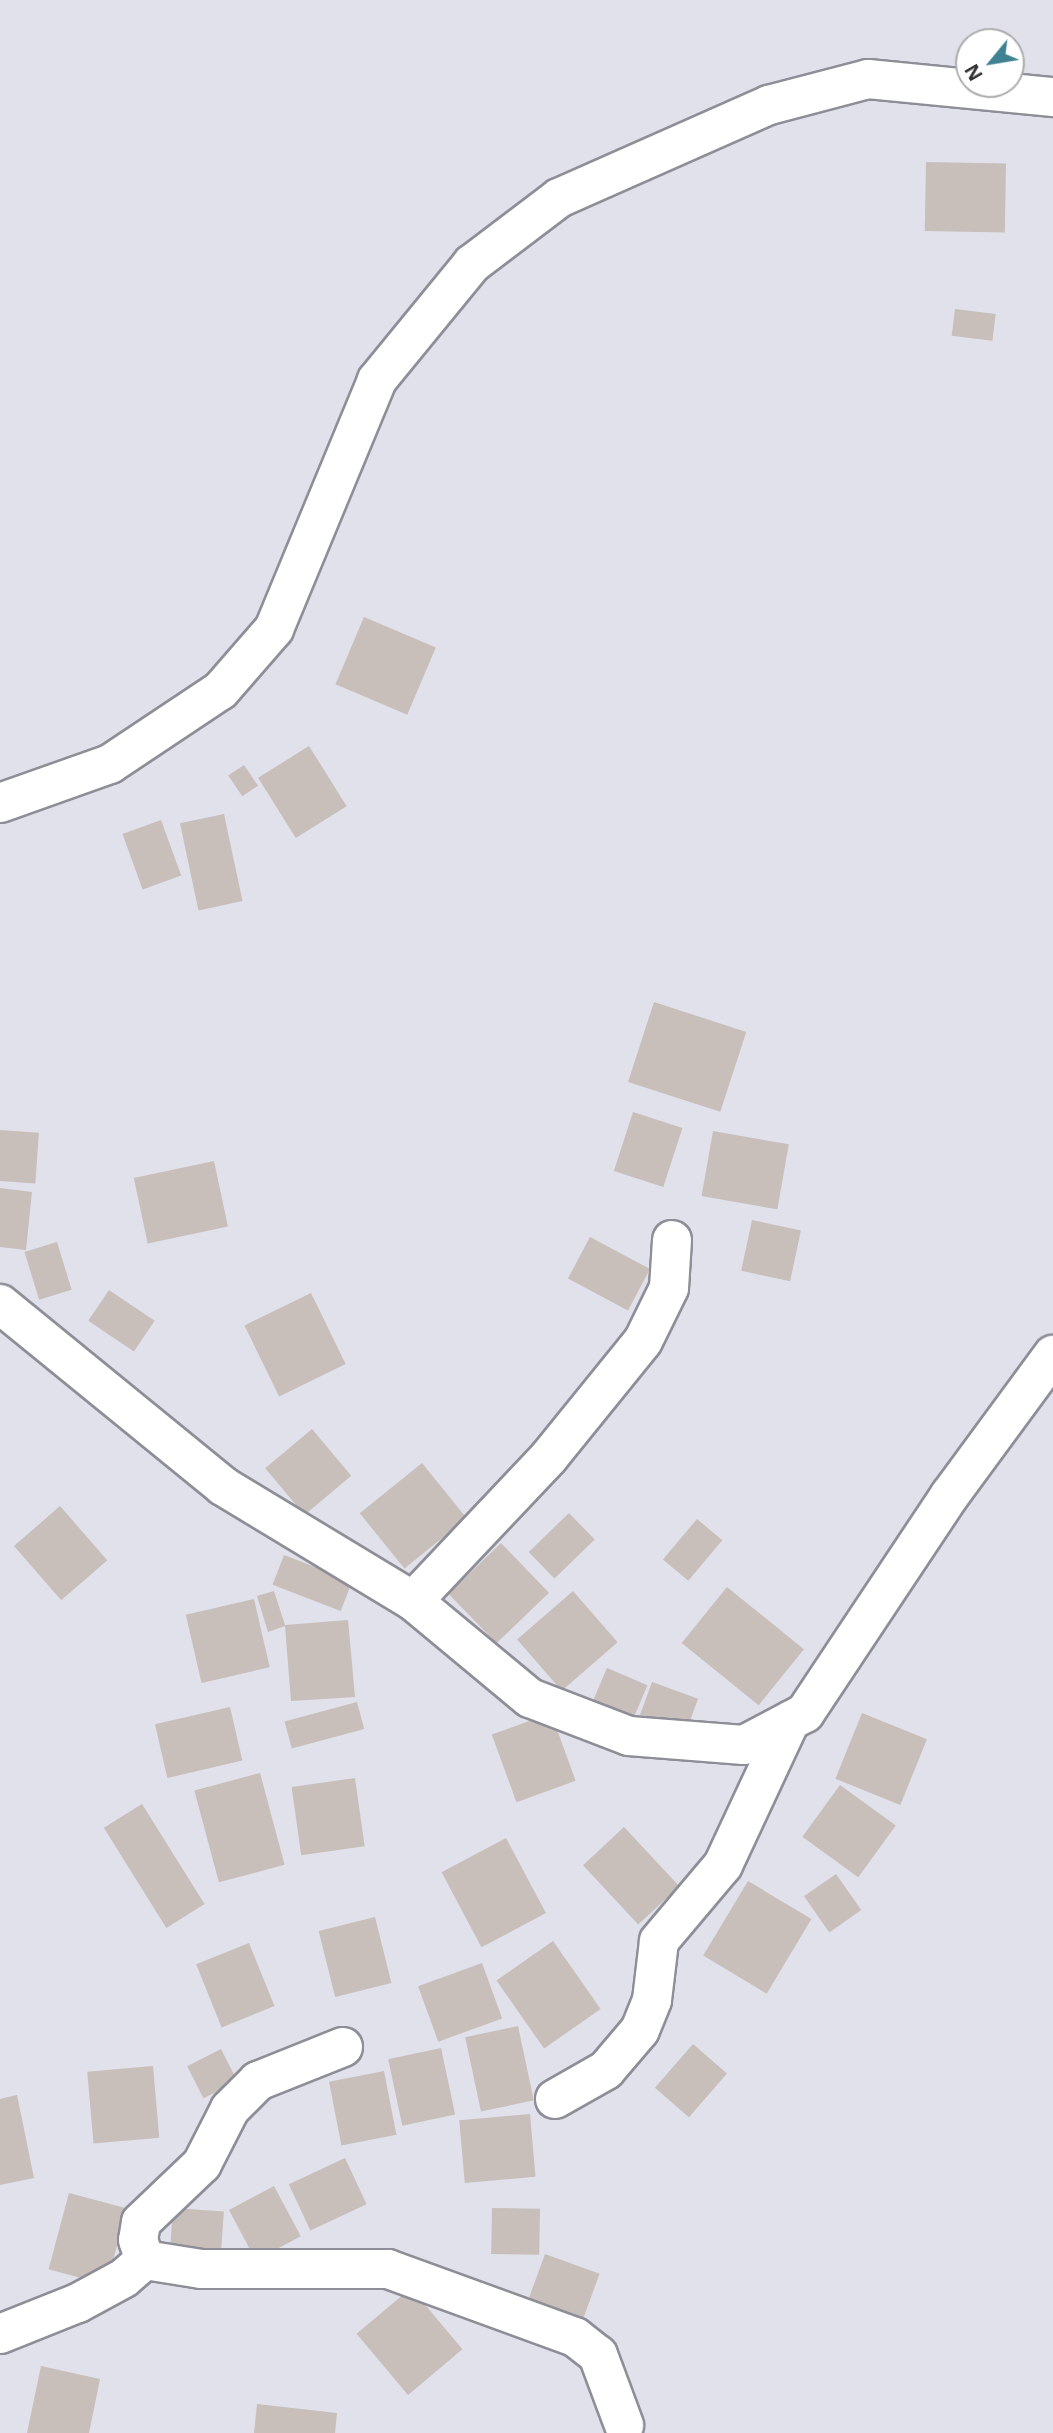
<!DOCTYPE html>
<html>
<head>
<meta charset="utf-8">
<style>
  body { margin:0 }
  #map { position:relative; width:1053px; height:2433px; overflow:hidden; background:#e0e1eb; font-family:"Noto Sans",sans-serif }
  div>[style] { position:absolute }
  [style*='--x'] { left:calc(var(--x)*1px); top:calc(var(--y)*1px); width:calc(var(--w)*1px); rotate:calc(var(--a)*1deg) }
  .building>* { inset:0; background:#c8beba; transform-origin:0 0 }
  .roads { filter:drop-shadow(2px 0 #8d8e97) drop-shadow(-2px 0 #8d8e97) drop-shadow(0 2px #8d8e97) drop-shadow(0 -2px #8d8e97) }
  .minor>* { height:38px; margin:-19px; padding:0 19px; transform-origin:19px; border-radius:19px; background:#fff }
  span { translate:-50% -50%; white-space:nowrap; text-align:center; line-height:1.15; -webkit-text-stroke:6px #fff; paint-order:stroke }
  .north { position:absolute; left:955px; top:28px; width:70px; height:70px; box-sizing:border-box; background:#fff; border:2px solid #adadae; border-radius:50%; rotate:240deg; font-size:19px; font-weight:700; line-height:28px; text-align:center; color:#313135 }
  .north::after { content:''; display:block; margin:auto; width:24px; height:32px; background:#3f8292; clip-path:polygon(50% 0,100% 100%,50% 72%,0 100%) }
</style>
</head>
<body>
<div id="map">
  <div class="building">
    <div style="left:926px;top:162px;width:80px;height:69px;rotate:1deg"></div>
    <div style="left:955px;top:309px;width:41px;height:27px;rotate:7deg"></div>
    <div style="left:364px;top:617px;width:78px;height:73px;rotate:23deg"></div>
    <div style="left:309px;top:746px;width:71px;height:60px;rotate:58deg"></div>
    <div style="left:244px;top:765px;width:25px;height:19px;rotate:56deg"></div>
    <div style="left:224px;top:814px;width:89px;height:45px;rotate:78deg"></div>
    <div style="left:161px;top:820px;width:59px;height:41px;rotate:70deg"></div>
    <div style="left:654px;top:1002px;width:97px;height:84px;rotate:18deg"></div>
    <div style="left:633px;top:1112px;width:52px;height:62px;rotate:18deg"></div>
    <div style="left:0;top:1130px;width:39px;height:51px;rotate:4deg"></div>
    <div style="left:713px;top:1131px;width:77px;height:66px;rotate:10deg"></div>
    <div style="left:214px;top:1161px;width:67px;height:82px;rotate:78deg"></div>
    <div style="clip-path:polygon(0 1188px,32px 1192px,26px 1250px,0 1247px)"></div>
    <div style="left:752px;top:1220px;width:50px;height:52px;rotate:12deg"></div>
    <div style="left:590px;top:1237px;width:68px;height:47px;rotate:28deg"></div>
    <div style="left:57px;top:1242px;width:50px;height:34px;rotate:73deg"></div>
    <div style="left:109px;top:1290px;width:55px;height:37px;rotate:34deg"></div>
    <div style="left:311px;top:1293px;width:79px;height:74px;rotate:64deg"></div>
    <div style="left:312px;top:1429px;width:61px;height:61px;rotate:50deg"></div>
    <div style="left:422px;top:1463px;width:71px;height:80px;rotate:51deg"></div>
    <div style="left:60px;top:1506px;width:72px;height:61px;rotate:49deg"></div>
    <div style="left:569px;top:1513px;width:37px;height:56px;rotate:46deg"></div>
    <div style="left:697px;top:1519px;width:33px;height:53px;rotate:40deg"></div>
    <div style="left:501px;top:1543px;width:69px;height:73px;rotate:46deg"></div>
    <div style="left:284px;top:1555px;width:73px;height:32px;rotate:21deg"></div>
    <div style="left:727px;top:1587px;width:99px;height:72px;rotate:39deg"></div>
    <div style="clip-path:polygon(274px 1591px,285px 1625px,348px 1620px,355px 1697px,291px 1701px,285px 1626px,268px 1632px,257px 1596px)"></div>
    <div style="left:573px;top:1591px;width:68px;height:74px;rotate:49deg"></div>
    <div style="left:254px;top:1599px;width:70px;height:70px;rotate:77deg"></div>
    <div style="left:607px;top:1668px;width:44px;height:37px;rotate:23deg"></div>
    <div style="left:652px;top:1682px;width:49px;height:35px;rotate:20deg"></div>
    <div style="left:357px;top:1702px;width:28px;height:75px;rotate:75deg"></div>
    <div style="left:230px;top:1707px;width:55px;height:77px;rotate:77deg"></div>
    <div style="left:551px;top:1713px;width:72px;height:63px;rotate:70deg"></div>
    <div style="left:862px;top:1713px;width:70px;height:71px;rotate:22deg"></div>
    <div style="left:260px;top:1773px;width:95px;height:68px;rotate:75deg"></div>
    <div style="left:355px;top:1778px;width:69px;height:64px;rotate:82deg"></div>
    <div style="left:840px;top:1785px;width:69px;height:64px;rotate:36deg"></div>
    <div style="left:142px;top:1804px;width:118px;height:45px;rotate:58deg"></div>
    <div style="left:624px;top:1827px;width:81px;height:56px;rotate:47deg"></div>
    <div style="left:506px;top:1838px;width:85px;height:73px;rotate:62deg"></div>
    <div style="left:836px;top:1874px;width:44px;height:39px;rotate:55deg"></div>
    <div style="left:748px;top:1881px;width:74px;height:87px;rotate:31deg"></div>
    <div style="left:375px;top:1917px;width:68px;height:58px;rotate:76deg"></div>
    <div style="left:553px;top:1941px;width:83px;height:69px;rotate:55deg"></div>
    <div style="left:249px;top:1943px;width:68px;height:57px;rotate:68deg"></div>
    <div style="left:482px;top:1963px;width:59px;height:68px;rotate:70deg"></div>
    <div style="left:518px;top:2026px;width:76px;height:54px;rotate:78deg"></div>
    <div style="left:693px;top:2044px;width:45px;height:58px;rotate:41deg"></div>
    <div style="left:441px;top:2048px;width:68px;height:54px;rotate:78deg"></div>
    <div style="left:221px;top:2049px;width:36px;height:38px;rotate:63deg"></div>
    <div style="left:153px;top:2066px;width:72px;height:66px;rotate:85deg"></div>
    <div style="left:384px;top:2071px;width:65px;height:56px;rotate:79deg"></div>
    <div style="clip-path:polygon(17px 2095px,34px 2178px,0 2185px,0 2099px)"></div>
    <div style="left:530px;top:2114px;width:63px;height:71px;rotate:85deg"></div>
    <div style="left:345px;top:2158px;width:51px;height:62px;rotate:65deg"></div>
    <div style="left:274px;top:2186px;width:57px;height:51px;rotate:62deg"></div>
    <div style="left:69px;top:2193px;width:60px;height:79px;rotate:15deg"></div>
    <div style="left:173px;top:2208px;width:51px;height:42px;rotate:4deg"></div>
    <div style="left:492px;top:2208px;width:48px;height:46px;rotate:1deg"></div>
    <div style="left:545px;top:2254px;width:58px;height:49px;rotate:20deg"></div>
    <div style="left:411px;top:2288px;width:80px;height:71px;rotate:50deg"></div>
    <div style="clip-path:polygon(41px 2366px,100px 2379px,89px 2433px,27px 2433px)"></div>
    <div style="clip-path:polygon(257px 2404px,337px 2413px,335px 2433px,254px 2433px)"></div>
  </div>
  <div class="roads">
    <div class="minor">
      <div style="--x:0;--y:803;--w:117;--a:-19.5"></div>
      <div style="--x:110;--y:764;--w:133;--a:-33.7"></div>
      <div style="--x:221;--y:690;--w:81;--a:-49"></div>
      <div style="--x:274;--y:629;--w:269;--a:-67.5"></div>
      <div style="--x:377;--y:380;--w:150;--a:-50.7"></div>
      <div style="--x:472;--y:264;--w:109;--a:-37.2"></div>
      <div style="--x:559;--y:198;--w:230;--a:-23.9"></div>
      <div style="--x:769;--y:105;--w:102;--a:-14.7"></div>
      <div style="--x:868;--y:79;--w:186;--a:5.6"></div>
      <div style="--x:0;--y:1304;--w:288;--a:39.2"></div>
      <div style="--x:223;--y:1486;--w:222;--a:31.2"></div>
      <div style="--x:413;--y:1601;--w:152;--a:39.7"></div>
      <div style="--x:530;--y:1698;--w:106;--a:21"></div>
      <div style="--x:629;--y:1736;--w:115;--a:4.5"></div>
      <div style="--x:744;--y:1745;--w:69;--a:-27.7"></div>
      <div style="--x:805;--y:1713;--w:262;--a:-56.4"></div>
      <div style="--x:950;--y:1495;--w:174;--a:-53.7"></div>
      <div style="--x:413;--y:1601;--w:198;--a:-46.6"></div>
      <div style="--x:549;--y:1457;--w:149;--a:-51"></div>
      <div style="--x:643;--y:1341;--w:59;--a:-63.9"></div>
      <div style="--x:669;--y:1288;--w:48;--a:-86.4"></div>
      <div style="--x:343;--y:2047;--w:92;--a:158.2"></div>
      <div style="--x:258;--y:2081;--w:40;--a:135"></div>
      <div style="--x:230;--y:2109;--w:62;--a:117"></div>
      <div style="--x:202;--y:2164;--w:84;--a:136.4"></div>
      <div style="--x:141;--y:2222;--w:18;--a:99"></div>
      <div style="--x:138;--y:2240;--w:21;--a:71"></div>
      <div style="--x:145;--y:2260;--w:57;--a:9.1"></div>
      <div style="--x:201;--y:2269;--w:187;--a:0"></div>
      <div style="--x:388;--y:2269;--w:199;--a:20"></div>
      <div style="--x:575;--y:2337;--w:29;--a:38"></div>
      <div style="--x:598;--y:2355;--w:75;--a:69.6"></div>
      <div style="--x:555;--y:2099;--w:59;--a:-29.6"></div>
      <div style="--x:606;--y:2070;--w:52;--a:-49.6"></div>
      <div style="--x:640;--y:2030;--w:32;--a:-68"></div>
      <div style="--x:652;--y:2000;--w:59;--a:-83.2"></div>
      <div style="--x:659;--y:1941;--w:99;--a:-49.9"></div>
      <div style="--x:723;--y:1865;--w:159;--a:-65"></div>
      <div style="--x:0;--y:2334;--w:84;--a:-21.7"></div>
      <div style="--x:78;--y:2303;--w:52;--a:-28.5"></div>
      <div style="--x:124;--y:2278;--w:28;--a:-41"></div>
    </div>
  </div>
  <div class="north">N</div>
</div>
</body>
</html>
